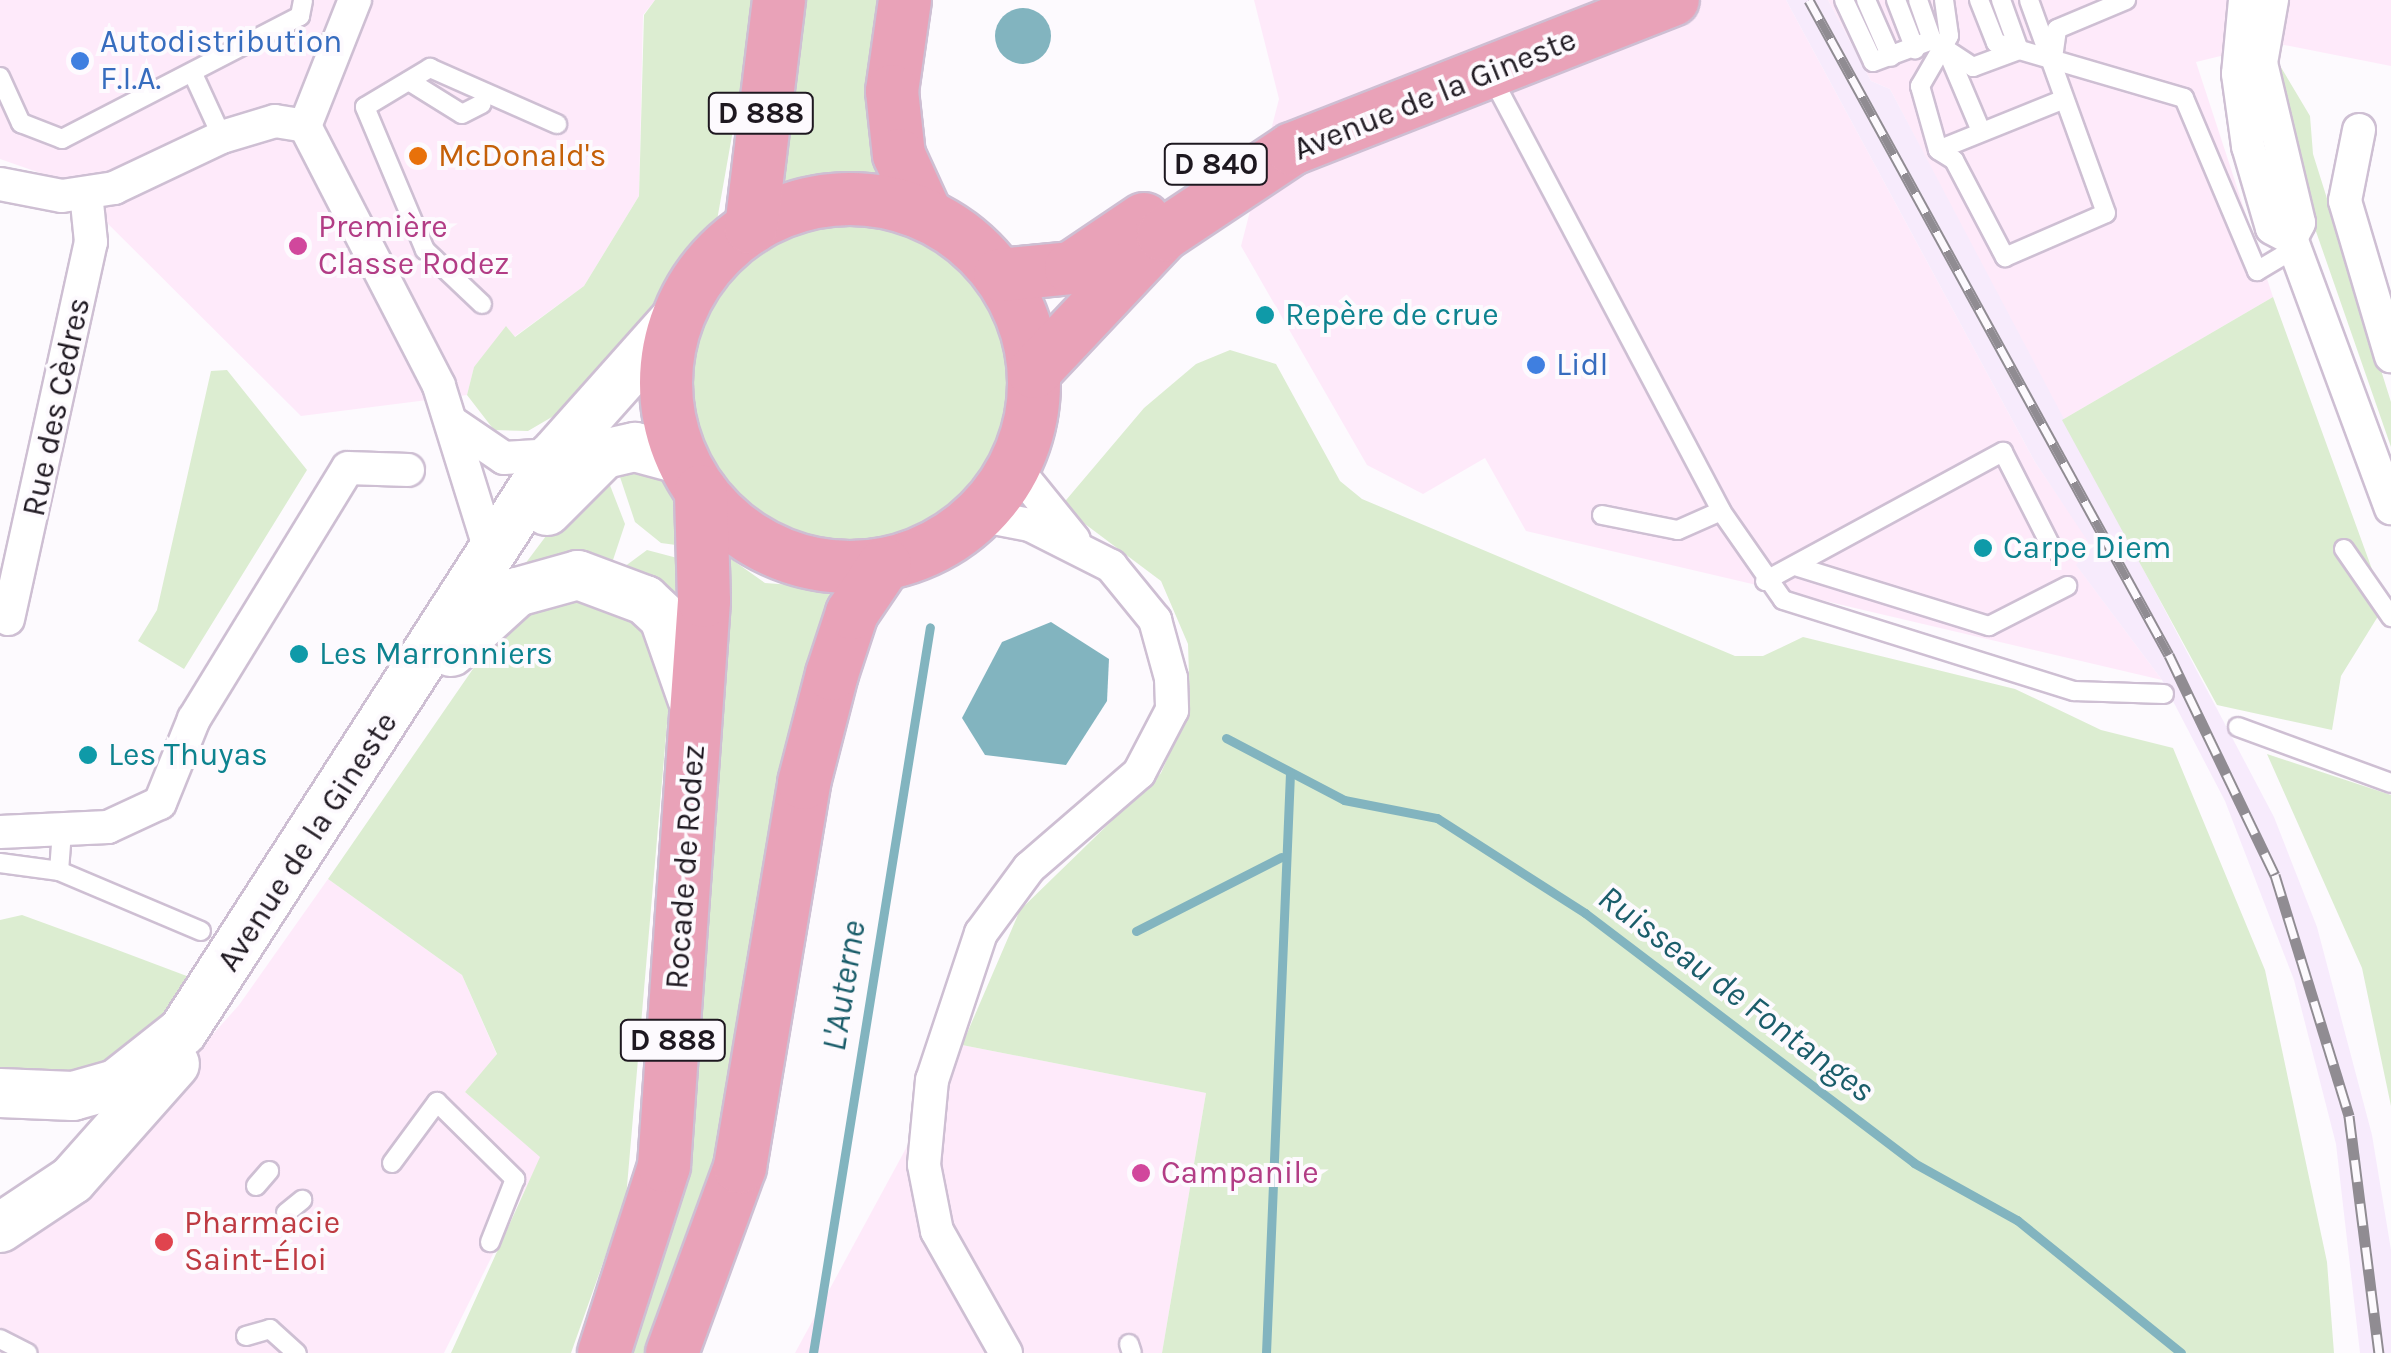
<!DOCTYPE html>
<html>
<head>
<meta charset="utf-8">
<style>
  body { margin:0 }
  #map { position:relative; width:2391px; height:1353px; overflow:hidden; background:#fdfafe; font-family:Karla,sans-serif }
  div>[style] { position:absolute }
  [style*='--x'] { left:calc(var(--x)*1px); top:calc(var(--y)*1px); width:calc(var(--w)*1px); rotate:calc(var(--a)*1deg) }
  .commercial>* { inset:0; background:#feeafa }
  .built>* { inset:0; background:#f7ebfc }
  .green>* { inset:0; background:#dcedd1 }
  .round { border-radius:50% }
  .water>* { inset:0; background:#82b4bf }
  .stream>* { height:9px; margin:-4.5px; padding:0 4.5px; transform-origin:4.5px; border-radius:4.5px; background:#82b4bf }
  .roads { filter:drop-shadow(2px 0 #cebfd3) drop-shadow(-2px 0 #cebfd3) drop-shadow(0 2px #cebfd3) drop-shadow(0 -2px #cebfd3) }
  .lane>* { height:18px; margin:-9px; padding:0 9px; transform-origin:9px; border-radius:9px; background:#fff }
  .street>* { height:32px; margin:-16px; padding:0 16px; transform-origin:16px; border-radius:16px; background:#fff }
  .secondary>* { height:48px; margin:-24px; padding:0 24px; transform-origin:24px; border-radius:24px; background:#fff }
  .primary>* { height:52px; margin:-26px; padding:0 26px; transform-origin:26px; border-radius:26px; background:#e9a2b8 }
  .primary>.ring { margin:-26px; padding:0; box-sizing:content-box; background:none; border:52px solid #e9a2b8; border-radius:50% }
  .rail>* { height:11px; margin-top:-5.5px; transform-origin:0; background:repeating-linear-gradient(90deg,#fdfafe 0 22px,#908c92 0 44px); box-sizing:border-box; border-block:2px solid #908c92 }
  .dots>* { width:28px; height:28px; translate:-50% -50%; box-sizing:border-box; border:5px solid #fdfafe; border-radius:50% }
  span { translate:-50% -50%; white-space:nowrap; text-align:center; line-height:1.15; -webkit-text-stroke:8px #fdfafe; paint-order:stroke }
  .shield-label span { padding:2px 8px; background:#fdfafe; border:2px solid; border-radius:8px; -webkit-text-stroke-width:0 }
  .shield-label { font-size:30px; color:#1e1820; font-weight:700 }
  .shop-label { font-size:32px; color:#366cbe }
  .left { translate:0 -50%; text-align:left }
  .street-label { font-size:32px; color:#1e1820 }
  .food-label { font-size:32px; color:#c56008 }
  .hotel-label { font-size:32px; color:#b23c85 }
  .culture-label { font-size:32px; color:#0d838f }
  .health-label { font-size:32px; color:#be3a42 }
  .water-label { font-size:35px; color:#1a5d6a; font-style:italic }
</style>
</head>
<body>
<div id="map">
  <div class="commercial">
    <div style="clip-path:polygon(0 0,655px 0,643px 15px,639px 196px,584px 286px,514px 337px,507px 327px,474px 367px,467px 395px,301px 416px,66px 182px,0 159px)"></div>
    <div style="clip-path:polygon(1254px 0,1786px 0,2035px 462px,2092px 546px,2077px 566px,2162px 680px,1526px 531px,1485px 458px,1423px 494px,1367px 465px,1241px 246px,1279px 99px)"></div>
    <div style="clip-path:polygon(1828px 0,2391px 0,2391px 66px,2274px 43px,2196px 62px,2273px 297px,2062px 420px,1890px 89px,1871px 81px)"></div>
    <div style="clip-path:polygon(328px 879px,462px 975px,497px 1055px,465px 1092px,541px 1157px,444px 1353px,0 1353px,0 1240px,60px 1206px,239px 1005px)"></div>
    <div style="clip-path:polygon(962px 1045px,1206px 1093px,1162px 1353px,795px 1353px)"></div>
  </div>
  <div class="built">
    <div style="clip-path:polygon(1786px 0,1828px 0,1871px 81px,1890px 89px,2274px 817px,2317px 927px,2372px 1135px,2391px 1250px,2391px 1353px,2360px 1353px,2336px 1144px,2294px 980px,2225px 801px,2162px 680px,2076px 565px,2091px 546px,2035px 462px)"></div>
  </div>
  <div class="green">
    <div style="clip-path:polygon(655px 0,756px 0,716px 226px,678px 258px,638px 331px,569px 407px,528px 431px,494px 430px,467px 395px,474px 367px,506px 326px,515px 337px,584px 286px,639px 196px,644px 15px)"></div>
    <div style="clip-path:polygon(804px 0,889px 0,888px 179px,776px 187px)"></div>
    <div style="clip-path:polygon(2279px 64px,2310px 116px,2313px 154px,2391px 402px,2391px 447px,2296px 174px)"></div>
    <div class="round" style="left:680px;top:217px;width:334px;height:334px"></div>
    <div style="clip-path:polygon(2273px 297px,2385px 605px,2341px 676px,2332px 730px,2217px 705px,2062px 420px)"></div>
    <div style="clip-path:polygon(1230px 350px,1276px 364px,1340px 481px,1362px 499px,1735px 656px,1763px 656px,1803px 637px,2015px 689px,2101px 730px,2173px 748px,2265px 970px,2327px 1262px,2334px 1353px,1162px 1353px,1206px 1093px,962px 1045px,1020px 910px,1161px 773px,1190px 707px,1188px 644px,1161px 581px,1061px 506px,1144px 408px,1196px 364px)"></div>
    <div style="clip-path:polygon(227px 370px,307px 470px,184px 669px,138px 641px,157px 610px,211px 371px)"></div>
    <div style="clip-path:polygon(616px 465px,669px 484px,691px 547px,661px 543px,635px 522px)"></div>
    <div style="clip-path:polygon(606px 475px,625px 524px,609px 572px,525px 564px,570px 504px)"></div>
    <div style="clip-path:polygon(647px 550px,681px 559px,694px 642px,624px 567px)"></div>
    <div style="clip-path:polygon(724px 554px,765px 583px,845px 589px,732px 1113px,654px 1353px,627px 1353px,674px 1217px)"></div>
    <div style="clip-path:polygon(559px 595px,608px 599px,646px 627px,670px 689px,626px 1198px,571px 1353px,451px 1353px,540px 1157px,465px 1092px,497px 1054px,462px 975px,328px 879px,515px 608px)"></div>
    <div style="clip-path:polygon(2267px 754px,2391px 795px,2391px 1106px,2362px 968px)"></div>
    <div style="clip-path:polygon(22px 915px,107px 946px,192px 978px,163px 1018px,104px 1066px,64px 1077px,0 1073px,0 920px)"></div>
  </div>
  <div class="water">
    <div class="round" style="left:995px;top:8px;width:56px;height:56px"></div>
    <div style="clip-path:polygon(1051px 622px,1109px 659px,1107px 701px,1066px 765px,985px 755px,962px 718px,1002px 642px)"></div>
  </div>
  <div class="stream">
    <div style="--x:1226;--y:738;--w:133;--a:27.7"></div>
    <div style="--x:1344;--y:800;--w:95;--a:11"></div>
    <div style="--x:1437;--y:818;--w:176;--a:32.7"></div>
    <div style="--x:1585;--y:913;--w:413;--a:37.2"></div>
    <div style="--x:1914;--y:1163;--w:118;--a:29"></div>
    <div style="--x:2017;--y:1220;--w:211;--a:39"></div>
    <div style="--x:1136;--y:931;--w:163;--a:-27"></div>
    <div style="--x:813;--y:1353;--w:735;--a:-80.85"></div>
    <div style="--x:1266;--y:1353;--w:581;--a:-87.63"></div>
  </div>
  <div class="roads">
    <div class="lane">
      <div style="--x:1844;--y:0;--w:68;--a:64.9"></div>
      <div style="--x:1873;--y:62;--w:63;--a:-20.4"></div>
      <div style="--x:1932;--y:40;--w:49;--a:33.4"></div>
      <div style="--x:1973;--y:67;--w:49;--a:-20.3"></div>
      <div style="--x:2019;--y:50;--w:53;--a:-109.8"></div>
      <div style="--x:1866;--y:0;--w:62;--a:66.3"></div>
      <div style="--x:1896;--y:0;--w:53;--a:68.8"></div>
      <div style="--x:1918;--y:0;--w:42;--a:70.7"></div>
      <div style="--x:1944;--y:0;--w:36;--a:82"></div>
      <div style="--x:1949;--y:36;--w:58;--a:120.1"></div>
      <div style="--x:1920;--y:86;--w:66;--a:74.3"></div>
      <div style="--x:1938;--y:150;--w:136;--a:-22"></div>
      <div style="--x:1979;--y:0;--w:46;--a:68.4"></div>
      <div style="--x:1996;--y:43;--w:196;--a:16.3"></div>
      <div style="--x:2184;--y:98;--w:188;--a:67.1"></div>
      <div style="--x:2257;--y:271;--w:43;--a:-30.7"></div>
      <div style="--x:1948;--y:53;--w:85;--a:67.1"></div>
      <div style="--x:2053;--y:58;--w:29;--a:-82"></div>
      <div style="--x:2057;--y:29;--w:75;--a:-22.8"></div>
      <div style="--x:193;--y:74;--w:69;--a:65.3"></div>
      <div style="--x:1490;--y:74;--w:494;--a:62.1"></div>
      <div style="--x:1721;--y:511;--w:108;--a:55.1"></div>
      <div style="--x:1783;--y:600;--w:305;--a:17.4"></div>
      <div style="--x:2074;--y:691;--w:90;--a:1.9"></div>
      <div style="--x:0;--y:77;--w:51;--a:65.5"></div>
      <div style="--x:21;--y:123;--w:44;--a:21.3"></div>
      <div style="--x:62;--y:139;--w:268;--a:-27.3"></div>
      <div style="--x:300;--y:16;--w:16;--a:-79"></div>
      <div style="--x:409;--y:81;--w:62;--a:31.9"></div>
      <div style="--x:462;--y:114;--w:22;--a:-27"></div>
      <div style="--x:1938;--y:150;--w:19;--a:32"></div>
      <div style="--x:1954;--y:160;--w:110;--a:62.3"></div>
      <div style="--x:2005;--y:257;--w:110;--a:-23.5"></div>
      <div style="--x:2106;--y:213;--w:226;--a:-109.9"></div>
      <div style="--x:482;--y:304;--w:79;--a:-136.5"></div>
      <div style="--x:425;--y:250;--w:155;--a:-112.8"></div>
      <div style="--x:365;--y:107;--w:76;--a:-31"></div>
      <div style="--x:430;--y:68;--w:139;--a:23.8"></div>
      <div style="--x:1602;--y:515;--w:77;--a:11.2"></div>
      <div style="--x:1678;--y:530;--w:47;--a:-23.8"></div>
      <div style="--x:2344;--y:549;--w:83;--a:55.3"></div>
      <div style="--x:1798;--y:567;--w:200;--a:17.2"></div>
      <div style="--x:1989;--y:626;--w:88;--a:-27.1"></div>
      <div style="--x:1765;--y:581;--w:271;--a:-28.5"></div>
      <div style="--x:2003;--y:452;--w:110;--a:63"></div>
      <div style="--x:2238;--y:727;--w:163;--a:20.1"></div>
      <div style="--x:0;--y:863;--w:60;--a:7.7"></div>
      <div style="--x:59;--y:871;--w:154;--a:22.9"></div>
      <div style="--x:59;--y:871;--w:40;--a:-85.7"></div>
      <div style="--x:392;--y:1163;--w:76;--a:-53.6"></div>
      <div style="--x:437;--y:1102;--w:110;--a:44.6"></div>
      <div style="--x:515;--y:1179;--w:68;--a:111.6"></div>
      <div style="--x:256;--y:1186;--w:20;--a:-49"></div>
      <div style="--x:286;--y:1213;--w:21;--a:-39"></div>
      <div style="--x:246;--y:1336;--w:25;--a:-16"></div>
      <div style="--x:270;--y:1329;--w:36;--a:42"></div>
      <div style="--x:0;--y:1339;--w:31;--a:27"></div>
      <div style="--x:1129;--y:1344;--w:9;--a:72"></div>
    </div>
    <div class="street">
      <div style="--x:2245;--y:0;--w:74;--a:95.4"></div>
      <div style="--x:2238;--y:74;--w:73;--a:82.1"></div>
      <div style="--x:2248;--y:146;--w:85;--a:73.7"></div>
      <div style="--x:2272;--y:228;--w:21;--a:28"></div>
      <div style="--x:2272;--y:0;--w:64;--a:99.9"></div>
      <div style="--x:2261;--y:63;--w:164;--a:76.6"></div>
      <div style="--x:2299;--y:223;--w:17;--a:118"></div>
      <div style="--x:2291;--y:238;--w:288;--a:69.7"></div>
      <div style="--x:305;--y:126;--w:136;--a:-68.4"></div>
      <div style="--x:2359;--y:130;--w:72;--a:101.2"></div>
      <div style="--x:2345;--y:201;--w:162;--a:73.5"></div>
      <div style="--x:0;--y:184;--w:63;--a:11"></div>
      <div style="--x:62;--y:196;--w:53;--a:-8.7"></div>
      <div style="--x:114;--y:188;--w:119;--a:-25.3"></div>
      <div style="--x:222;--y:137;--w:55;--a:-16.8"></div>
      <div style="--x:275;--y:121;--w:30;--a:9"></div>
      <div style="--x:305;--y:126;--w:292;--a:62.7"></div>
      <div style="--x:439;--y:386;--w:178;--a:72.7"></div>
      <div style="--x:454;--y:424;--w:60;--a:34.2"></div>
      <div style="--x:504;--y:458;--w:50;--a:-3.4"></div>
      <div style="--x:1014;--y:466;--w:95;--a:51"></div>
      <div style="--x:978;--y:515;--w:53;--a:10.9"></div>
      <div style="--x:1030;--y:525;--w:91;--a:26.8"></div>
      <div style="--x:1111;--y:566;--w:70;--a:50.8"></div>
      <div style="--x:1155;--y:620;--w:60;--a:74.6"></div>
      <div style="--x:1171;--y:678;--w:32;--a:88"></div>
      <div style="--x:1172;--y:710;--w:71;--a:117.6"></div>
      <div style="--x:1139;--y:773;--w:145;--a:139.2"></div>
      <div style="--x:1029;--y:868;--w:81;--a:126.4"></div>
      <div style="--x:981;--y:933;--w:155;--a:108.4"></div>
      <div style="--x:932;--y:1080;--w:85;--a:95.4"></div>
      <div style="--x:924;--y:1165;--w:67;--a:78.9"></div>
      <div style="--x:937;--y:1231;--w:140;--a:60.5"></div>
      <div style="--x:8;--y:619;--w:386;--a:-77.6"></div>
      <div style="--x:91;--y:242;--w:49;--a:-95.8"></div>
      <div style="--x:0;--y:832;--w:108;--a:-2.7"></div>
      <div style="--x:108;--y:827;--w:57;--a:-24.8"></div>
      <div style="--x:160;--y:803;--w:91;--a:-68"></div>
      <div style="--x:194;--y:719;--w:294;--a:-58.5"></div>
      <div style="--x:348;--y:468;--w:60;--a:1.9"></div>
    </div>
    <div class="secondary">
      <div style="--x:547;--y:511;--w:81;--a:-45"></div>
      <div style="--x:604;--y:454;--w:32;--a:-13"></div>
      <div style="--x:635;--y:447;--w:50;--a:15.2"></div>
      <div style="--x:451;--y:652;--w:89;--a:-42.3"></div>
      <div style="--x:517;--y:592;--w:63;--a:-15.6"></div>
      <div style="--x:578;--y:575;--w:72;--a:20.5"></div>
      <div style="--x:645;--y:600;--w:26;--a:43"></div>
      <div style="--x:664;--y:618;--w:85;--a:70.7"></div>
      <div style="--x:0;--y:1093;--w:73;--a:2.4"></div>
      <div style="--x:73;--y:1096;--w:45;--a:-15.6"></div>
      <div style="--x:116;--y:1084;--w:85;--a:-38.3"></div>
      <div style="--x:183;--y:1031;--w:685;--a:-57.21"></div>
      <div style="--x:554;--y:455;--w:186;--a:-48.3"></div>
      <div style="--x:0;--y:1228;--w:87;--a:-33.7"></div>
      <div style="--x:72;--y:1180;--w:155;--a:-48.4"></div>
    </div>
    <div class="primary">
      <div style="--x:905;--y:0;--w:92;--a:98.1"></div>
      <div style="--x:892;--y:91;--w:64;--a:83.8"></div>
      <div style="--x:899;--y:155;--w:65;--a:65.4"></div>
      <div class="ring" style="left:666px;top:199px;width:316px;height:316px"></div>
      <div style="--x:751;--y:228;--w:230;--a:-83"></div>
      <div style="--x:1000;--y:275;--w:71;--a:-5.6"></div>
      <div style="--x:1071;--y:268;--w:88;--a:-33.9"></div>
      <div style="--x:1034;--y:372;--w:188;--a:-46.7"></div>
      <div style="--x:1163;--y:235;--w:155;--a:-33.7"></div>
      <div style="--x:1292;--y:149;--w:409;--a:-21.4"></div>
      <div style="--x:604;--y:1353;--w:196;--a:-72.2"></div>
      <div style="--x:664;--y:1166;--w:566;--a:-85.95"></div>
      <div style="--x:704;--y:601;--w:110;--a:-91.6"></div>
      <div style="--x:672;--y:1353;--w:198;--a:-69.9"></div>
      <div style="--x:740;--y:1167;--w:389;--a:-80.5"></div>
      <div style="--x:804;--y:783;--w:113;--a:-75.6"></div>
      <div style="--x:832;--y:674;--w:64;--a:-71.8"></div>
      <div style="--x:852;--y:613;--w:59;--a:-56"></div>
    </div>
  </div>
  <div class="rail">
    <div style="--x:1809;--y:0;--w:747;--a:61.21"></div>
    <div style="--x:2169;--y:655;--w:244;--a:64.3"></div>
    <div style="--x:2275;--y:875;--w:252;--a:72.9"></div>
    <div style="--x:2349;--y:1116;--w:239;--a:82.8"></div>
  </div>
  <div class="dots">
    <div style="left:80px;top:61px;background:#3f7fe0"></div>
    <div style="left:418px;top:156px;background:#e8710a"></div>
    <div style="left:298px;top:246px;background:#d1479c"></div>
    <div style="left:1265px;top:315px;background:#0f9aa8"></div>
    <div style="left:1536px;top:365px;background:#3f7fe0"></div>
    <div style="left:1983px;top:548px;background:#0f9aa8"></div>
    <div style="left:299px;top:654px;background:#0f9aa8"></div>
    <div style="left:88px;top:755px;background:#0f9aa8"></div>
    <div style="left:1141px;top:1173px;background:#d1479c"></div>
    <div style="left:164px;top:1242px;background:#e0444e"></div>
  </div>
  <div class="shield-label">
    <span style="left:761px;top:113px">D 888</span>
    <span style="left:1216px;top:164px">D 840</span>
    <span style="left:673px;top:1040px">D 888</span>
  </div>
  <div class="shop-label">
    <span class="left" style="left:100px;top:61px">Autodistribution<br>F.I.A.</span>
    <span class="left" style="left:1556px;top:365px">Lidl</span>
  </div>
  <div class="street-label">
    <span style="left:1435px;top:95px;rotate:-22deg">Avenue de la Gineste</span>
    <span style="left:57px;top:407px;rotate:-78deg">Rue des Cèdres</span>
    <span style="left:308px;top:842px;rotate:-57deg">Avenue de la Gineste</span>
    <span style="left:686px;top:867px;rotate:-86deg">Rocade de Rodez</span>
  </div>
  <div class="food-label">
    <span class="left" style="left:438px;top:156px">McDonald's</span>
  </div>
  <div class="hotel-label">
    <span class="left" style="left:318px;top:246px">Première<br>Classe Rodez</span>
    <span class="left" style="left:1161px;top:1173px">Campanile</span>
  </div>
  <div class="culture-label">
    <span class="left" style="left:1285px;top:315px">Repère de crue</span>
    <span class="left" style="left:2003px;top:548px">Carpe Diem</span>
    <span class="left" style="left:319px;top:654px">Les Marronniers</span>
    <span class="left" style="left:108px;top:755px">Les Thuyas</span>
  </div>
  <div class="health-label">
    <span class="left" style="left:184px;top:1242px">Pharmacie<br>Saint-Éloi</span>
  </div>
  <div class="water-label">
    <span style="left:844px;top:986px;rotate:-81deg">L'Auterne</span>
    <span style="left:1736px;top:994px;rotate:37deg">Ruisseau de Fontanges</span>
  </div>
</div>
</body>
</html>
